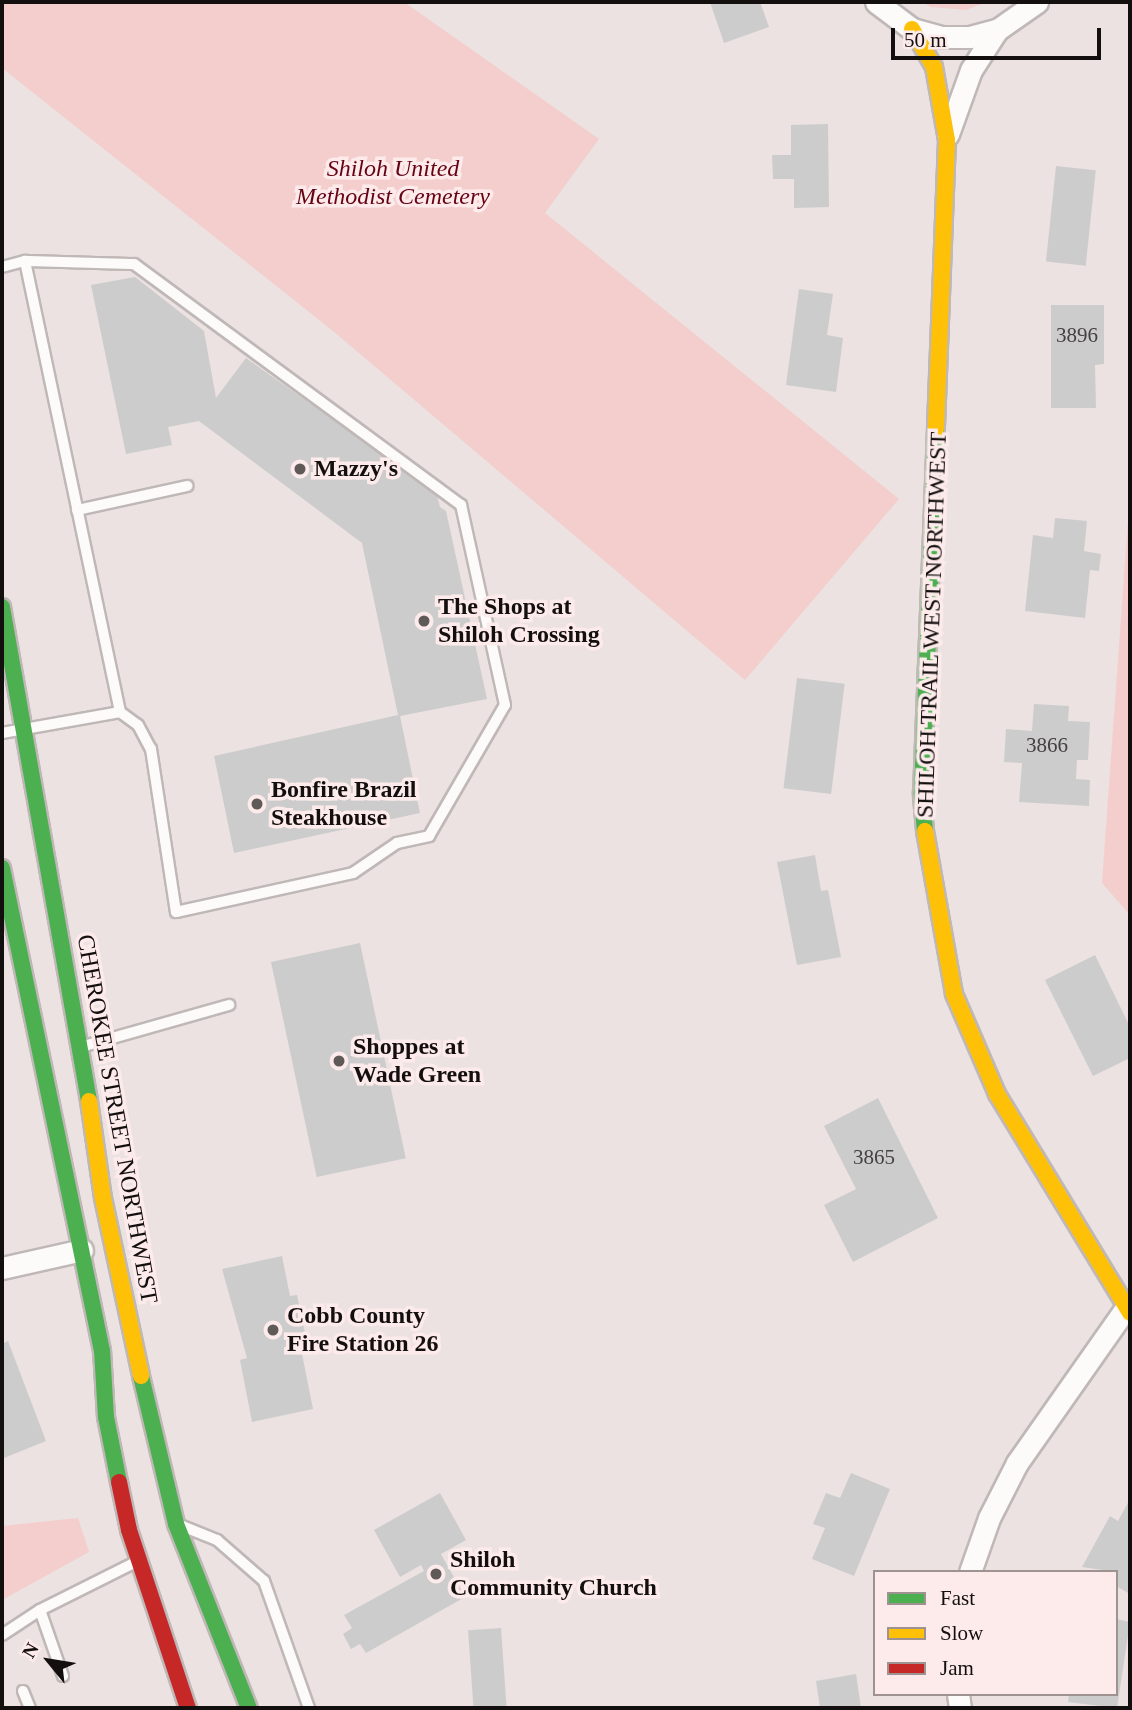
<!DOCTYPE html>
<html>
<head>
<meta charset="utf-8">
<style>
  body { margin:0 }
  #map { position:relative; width:1132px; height:1710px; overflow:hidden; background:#ebe2e1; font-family:Georgia,serif }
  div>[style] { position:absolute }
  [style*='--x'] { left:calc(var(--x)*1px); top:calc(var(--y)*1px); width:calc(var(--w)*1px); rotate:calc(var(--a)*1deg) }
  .green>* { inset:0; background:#f3cecc }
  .building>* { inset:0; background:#cdcccd; transform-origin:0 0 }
  .roads { filter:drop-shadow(2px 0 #bfb8b7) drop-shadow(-2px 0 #bfb8b7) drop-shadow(0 2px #bfb8b7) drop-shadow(0 -2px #bfb8b7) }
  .lane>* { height:10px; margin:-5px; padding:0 5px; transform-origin:5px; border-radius:5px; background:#fcfbfa }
  .street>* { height:21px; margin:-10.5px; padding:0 10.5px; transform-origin:10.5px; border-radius:10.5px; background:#fcfbfa }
  .fast>* { height:16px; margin:-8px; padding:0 8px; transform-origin:8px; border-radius:8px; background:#4caf50 }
  .slow>* { height:16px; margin:-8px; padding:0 8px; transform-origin:8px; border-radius:8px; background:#ffc107 }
  .jam>* { height:16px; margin:-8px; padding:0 8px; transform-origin:8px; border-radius:8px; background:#c62828 }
  .dots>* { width:19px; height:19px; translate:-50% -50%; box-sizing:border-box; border:4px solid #fcebea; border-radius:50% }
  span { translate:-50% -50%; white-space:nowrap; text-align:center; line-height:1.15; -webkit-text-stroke:7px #fcebea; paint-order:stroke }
  .number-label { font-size:21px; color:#454142 }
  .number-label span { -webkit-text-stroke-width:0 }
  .park-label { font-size:24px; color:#670213; font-style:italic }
  .poi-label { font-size:24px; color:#140f0f; font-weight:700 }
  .left { translate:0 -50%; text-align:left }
  .street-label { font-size:24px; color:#140f0f }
  .frame { position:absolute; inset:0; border:4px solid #140f0f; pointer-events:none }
  .legend { position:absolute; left:873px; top:1570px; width:245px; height:126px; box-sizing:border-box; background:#fcebea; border:2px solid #9f9392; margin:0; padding:9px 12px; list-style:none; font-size:21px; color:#140f0f }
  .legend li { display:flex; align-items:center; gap:14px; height:35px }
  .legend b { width:35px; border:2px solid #9f9392 }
  .north { position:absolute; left:14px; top:1626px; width:70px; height:70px; -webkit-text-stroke:5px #fcebea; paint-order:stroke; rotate:300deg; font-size:19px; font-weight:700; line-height:28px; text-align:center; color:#140f0f }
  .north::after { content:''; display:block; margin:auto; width:24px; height:32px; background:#140f0f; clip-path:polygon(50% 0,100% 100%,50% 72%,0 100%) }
  .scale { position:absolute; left:891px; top:28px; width:210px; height:32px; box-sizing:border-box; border:4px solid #140f0f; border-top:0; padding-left:9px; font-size:21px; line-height:24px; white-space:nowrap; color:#140f0f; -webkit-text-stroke:5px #fcebea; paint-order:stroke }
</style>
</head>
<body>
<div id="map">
  <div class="green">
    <div style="clip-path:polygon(2px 2px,404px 2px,599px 139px,545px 213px,899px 499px,745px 680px,333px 331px,2px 68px)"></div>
    <div style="clip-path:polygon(921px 2px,987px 2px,966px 10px,931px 7px)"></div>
    <div style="clip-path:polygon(1130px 493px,1130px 915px,1102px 883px)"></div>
    <div style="clip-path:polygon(78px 1518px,89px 1552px,2px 1600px,2px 1526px)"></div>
  </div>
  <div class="building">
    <div style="clip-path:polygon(710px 2px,760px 2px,769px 27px,724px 43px)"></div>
    <div style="clip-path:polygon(828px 124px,829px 207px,794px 208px,794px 179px,773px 179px,772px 155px,791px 155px,791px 125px)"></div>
    <div style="left:1056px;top:166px;width:40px;height:96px;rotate:6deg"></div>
    <div style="clip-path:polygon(135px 277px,204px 331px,216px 398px,246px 358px,436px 492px,440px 507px,446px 511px,487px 699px,400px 716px,420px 813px,234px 853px,214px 756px,398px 715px,362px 543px,199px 421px,168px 427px,172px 445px,126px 454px,91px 285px)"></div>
    <div style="clip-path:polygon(799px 289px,833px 294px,827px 335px,843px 338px,836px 392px,786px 385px)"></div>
    <div style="clip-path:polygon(1051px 305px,1104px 305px,1104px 364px,1095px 365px,1096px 408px,1051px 408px)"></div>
    <div style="clip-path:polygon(1055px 518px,1087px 521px,1084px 551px,1101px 554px,1099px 571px,1090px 570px,1085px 618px,1025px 611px,1033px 535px,1053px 538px)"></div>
    <div style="left:797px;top:678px;width:48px;height:111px;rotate:7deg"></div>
    <div style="clip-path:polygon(1034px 704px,1069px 706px,1068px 721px,1090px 722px,1088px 760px,1077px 760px,1076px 779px,1090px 780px,1089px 806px,1019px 802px,1022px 763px,1004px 762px,1006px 729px,1032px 731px)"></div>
    <div style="clip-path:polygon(815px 855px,821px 891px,828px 890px,841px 957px,797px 965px,777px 862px)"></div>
    <div style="left:360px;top:943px;width:220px;height:91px;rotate:78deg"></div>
    <div style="clip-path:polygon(1095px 955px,1130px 1027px,1130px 1058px,1093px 1076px,1045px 980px)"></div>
    <div style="clip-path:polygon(878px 1098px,938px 1218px,853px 1262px,824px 1205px,856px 1189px,824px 1126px)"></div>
    <div style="clip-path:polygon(282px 1256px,290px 1296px,297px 1295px,308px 1347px,301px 1349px,313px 1409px,252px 1422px,240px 1360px,247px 1358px,222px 1269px)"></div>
    <div style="clip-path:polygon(8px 1341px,46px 1441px,4px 1458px,2px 1344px)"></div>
    <div style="clip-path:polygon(851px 1473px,890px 1489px,854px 1576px,812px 1559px,825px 1528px,813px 1524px,826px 1493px,840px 1498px)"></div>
    <div style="clip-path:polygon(440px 1493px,466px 1540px,441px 1554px,465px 1597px,366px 1653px,360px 1644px,351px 1649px,343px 1634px,352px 1628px,344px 1615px,424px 1571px,421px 1565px,400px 1577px,374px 1530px)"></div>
    <div style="clip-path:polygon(1130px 1499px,1130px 1594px,1116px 1586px,1116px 1572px,1082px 1567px,1110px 1516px,1118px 1521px)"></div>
    <div style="clip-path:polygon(1116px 1619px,1130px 1622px,1117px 1708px,1068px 1702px,1069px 1694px,1116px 1694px)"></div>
    <div style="left:501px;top:1628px;width:80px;height:33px;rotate:86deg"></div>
    <div style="clip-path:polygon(856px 1674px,861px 1708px,820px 1708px,816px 1681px)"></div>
  </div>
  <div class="roads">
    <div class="lane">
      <div style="--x:2;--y:267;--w:24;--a:-15"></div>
      <div style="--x:25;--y:261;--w:461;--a:78.1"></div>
      <div style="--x:120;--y:712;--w:22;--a:36"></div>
      <div style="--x:138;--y:725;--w:27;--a:62"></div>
      <div style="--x:151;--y:749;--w:165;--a:81.3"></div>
      <div style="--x:176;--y:912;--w:181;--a:-12.4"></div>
      <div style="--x:353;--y:873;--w:53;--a:-34.3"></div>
      <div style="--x:397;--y:843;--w:33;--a:-12"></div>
      <div style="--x:429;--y:836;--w:151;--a:-59.9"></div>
      <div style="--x:505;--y:705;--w:205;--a:-102.4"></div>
      <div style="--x:461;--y:505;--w:406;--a:-143.6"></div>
      <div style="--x:134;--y:264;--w:109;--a:-178.4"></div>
      <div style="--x:77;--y:510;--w:113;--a:-12.3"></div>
      <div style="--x:2;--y:733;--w:120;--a:-10.1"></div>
      <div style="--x:84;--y:1046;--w:151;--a:-15.8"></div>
      <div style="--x:182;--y:1526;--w:38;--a:22"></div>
      <div style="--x:217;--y:1540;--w:62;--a:41.1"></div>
      <div style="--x:264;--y:1581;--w:135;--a:70.5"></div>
      <div style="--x:40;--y:1610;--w:70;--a:70.8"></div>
      <div style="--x:2;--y:1635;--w:45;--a:-33.3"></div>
      <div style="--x:40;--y:1610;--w:110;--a:-26.6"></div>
      <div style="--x:23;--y:1691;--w:18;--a:68"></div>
    </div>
    <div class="street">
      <div style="--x:876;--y:2;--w:45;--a:36.9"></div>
      <div style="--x:912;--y:29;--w:31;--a:15"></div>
      <div style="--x:942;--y:37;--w:28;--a:0"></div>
      <div style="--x:970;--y:37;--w:28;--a:-15"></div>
      <div style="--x:997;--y:30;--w:49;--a:-35"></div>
      <div style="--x:948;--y:134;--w:68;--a:-70.2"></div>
      <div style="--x:971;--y:70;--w:48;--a:-57"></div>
      <div style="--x:2;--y:1268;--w:82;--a:-12.7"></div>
      <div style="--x:970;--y:1572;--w:57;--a:-70.6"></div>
      <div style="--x:989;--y:1518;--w:62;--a:-63"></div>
      <div style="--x:1017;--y:1463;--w:189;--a:-54.9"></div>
      <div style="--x:958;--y:1694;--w:14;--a:82"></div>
    </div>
    <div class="fast">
      <div style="--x:2;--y:607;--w:502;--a:80.01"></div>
      <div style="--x:925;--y:831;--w:38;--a:-95"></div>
      <div style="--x:922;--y:793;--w:363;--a:-87.8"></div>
      <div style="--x:2;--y:868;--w:492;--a:78.3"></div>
      <div style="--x:102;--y:1350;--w:67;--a:86.6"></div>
      <div style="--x:106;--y:1417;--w:66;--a:78.7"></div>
      <div style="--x:141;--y:1376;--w:152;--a:76.7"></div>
      <div style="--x:176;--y:1524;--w:198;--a:68.4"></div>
    </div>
    <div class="slow">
      <div style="--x:912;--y:29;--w:44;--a:59.9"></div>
      <div style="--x:934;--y:67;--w:74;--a:79.9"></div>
      <div style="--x:947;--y:140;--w:290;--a:92.2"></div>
      <div style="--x:925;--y:831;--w:166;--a:79.9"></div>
      <div style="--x:954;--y:994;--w:109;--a:66.7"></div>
      <div style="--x:997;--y:1094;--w:256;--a:58.7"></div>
      <div style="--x:89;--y:1101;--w:98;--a:81.8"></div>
      <div style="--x:103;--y:1198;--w:182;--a:77.9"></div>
    </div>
    <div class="jam">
      <div style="--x:119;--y:1482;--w:49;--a:78.2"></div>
      <div style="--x:129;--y:1530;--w:188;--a:71.7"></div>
    </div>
  </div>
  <div class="dots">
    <div style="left:300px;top:469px;background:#5f5958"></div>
    <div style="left:424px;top:621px;background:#5f5958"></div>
    <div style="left:257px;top:804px;background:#5f5958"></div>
    <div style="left:339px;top:1061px;background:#5f5958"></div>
    <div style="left:273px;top:1330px;background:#5f5958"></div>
    <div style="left:436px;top:1574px;background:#5f5958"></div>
  </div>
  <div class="number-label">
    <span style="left:1077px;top:335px">3896</span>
    <span style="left:1047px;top:745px">3866</span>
    <span style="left:874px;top:1157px">3865</span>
  </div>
  <div class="park-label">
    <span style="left:393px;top:183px">Shiloh United<br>Methodist Cemetery</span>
  </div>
  <div class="poi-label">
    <span class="left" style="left:314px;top:469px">Mazzy's</span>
    <span class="left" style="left:438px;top:621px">The Shops at<br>Shiloh Crossing</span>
    <span class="left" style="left:271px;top:804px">Bonfire Brazil<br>Steakhouse</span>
    <span class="left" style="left:353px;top:1061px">Shoppes at<br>Wade Green</span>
    <span class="left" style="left:287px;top:1330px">Cobb County<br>Fire Station 26</span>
    <span class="left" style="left:450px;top:1574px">Shiloh<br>Community Church</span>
  </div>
  <div class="street-label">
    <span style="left:932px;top:625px;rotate:-88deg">SHILOH TRAIL WEST NORTHWEST</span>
    <span style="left:117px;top:1119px;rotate:80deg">CHEROKEE STREET NORTHWEST</span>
  </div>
  <div class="frame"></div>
  <ul class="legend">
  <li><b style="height:9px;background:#4caf50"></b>Fast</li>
  <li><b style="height:9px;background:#ffc107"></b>Slow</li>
  <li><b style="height:9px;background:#c62828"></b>Jam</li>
  </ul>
  <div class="north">N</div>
  <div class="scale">50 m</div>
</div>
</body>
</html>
